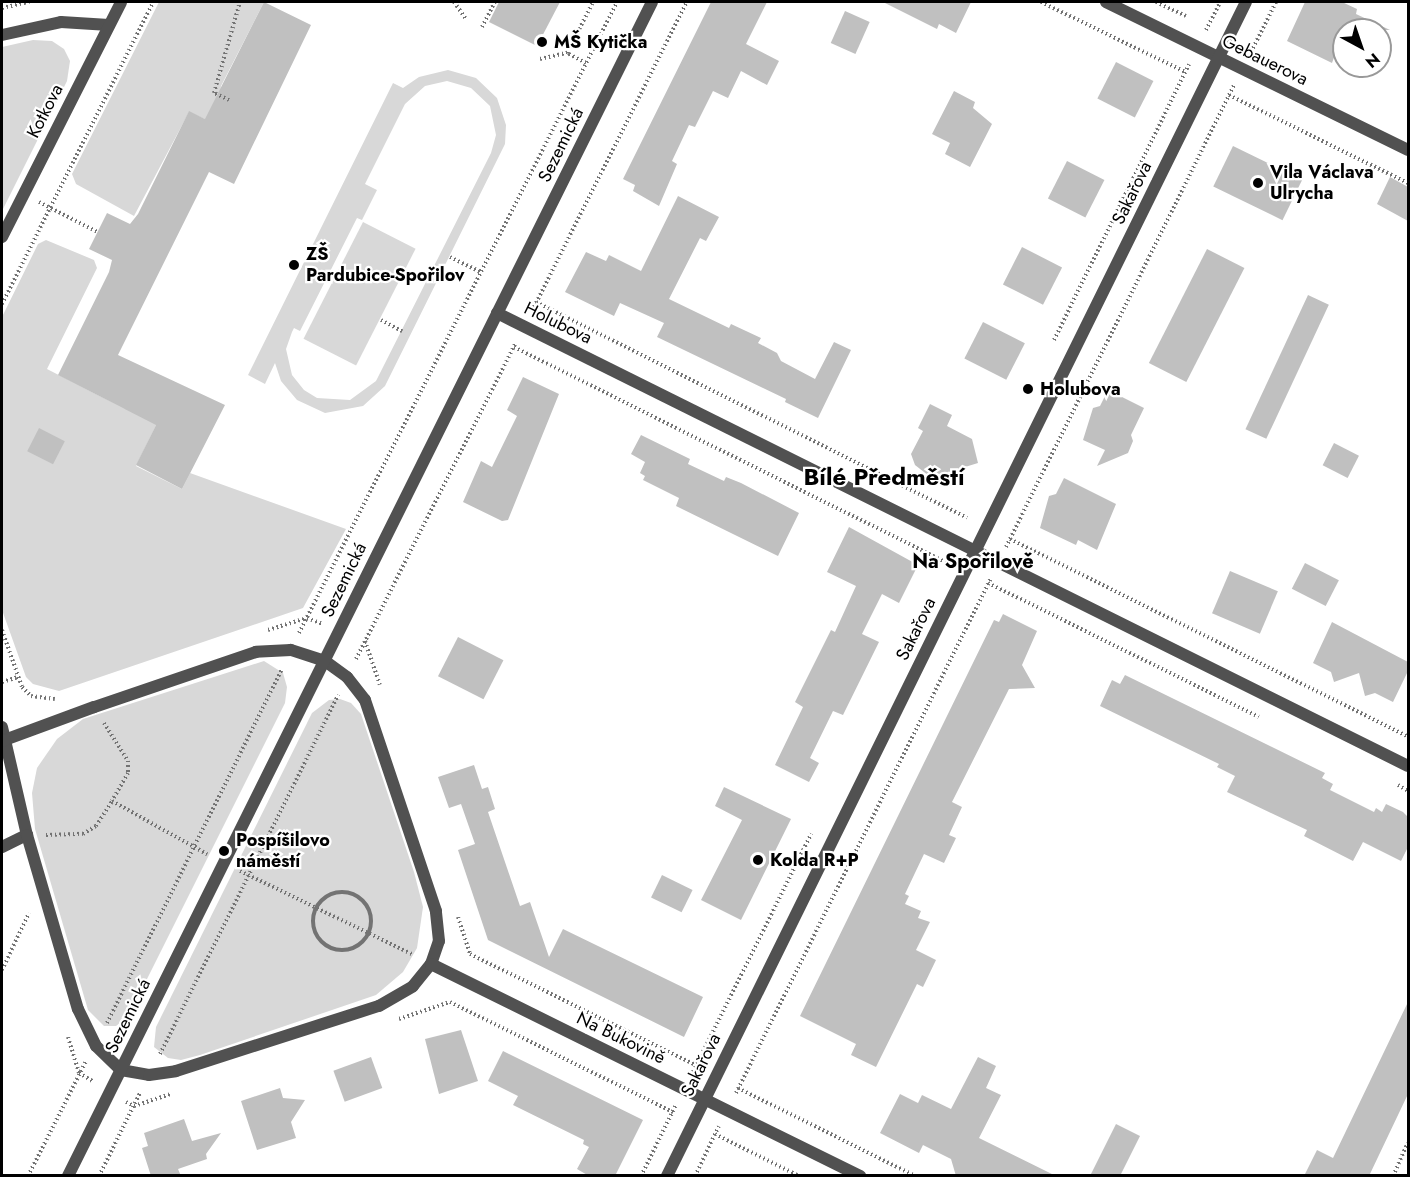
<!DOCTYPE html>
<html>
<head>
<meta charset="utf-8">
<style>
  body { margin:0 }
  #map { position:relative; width:1410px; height:1177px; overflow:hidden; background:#fff; font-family:Jost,sans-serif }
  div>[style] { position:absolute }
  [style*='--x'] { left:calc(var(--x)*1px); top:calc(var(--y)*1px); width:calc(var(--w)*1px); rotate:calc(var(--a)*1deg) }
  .green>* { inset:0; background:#d8d8d8; transform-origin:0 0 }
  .building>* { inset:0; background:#c0c0c0; transform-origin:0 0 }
  .path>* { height:4px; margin-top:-2px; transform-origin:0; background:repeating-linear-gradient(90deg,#737373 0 1.5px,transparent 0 4.5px) }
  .path>.ring { margin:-2px; padding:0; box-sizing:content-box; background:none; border:4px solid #737373; border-radius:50% }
  .service>* { height:12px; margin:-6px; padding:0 6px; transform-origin:6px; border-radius:6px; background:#515151 }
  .minor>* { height:12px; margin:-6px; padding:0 6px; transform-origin:6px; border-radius:6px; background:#515151 }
  .dots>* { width:16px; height:16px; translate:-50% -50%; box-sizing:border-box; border:3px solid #fff; border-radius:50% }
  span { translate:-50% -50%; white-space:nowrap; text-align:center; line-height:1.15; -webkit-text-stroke:4.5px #fff; paint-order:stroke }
  .poi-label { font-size:18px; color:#000; font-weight:700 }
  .left { translate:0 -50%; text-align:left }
  .street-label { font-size:18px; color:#000 }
  .neighbourhood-label { font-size:20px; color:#000; font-weight:700 }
  .district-label { font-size:24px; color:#000; font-weight:700 }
  .frame { position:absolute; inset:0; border:3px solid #000; pointer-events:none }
  .north { position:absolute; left:1332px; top:18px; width:60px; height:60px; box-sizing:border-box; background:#fff; border:2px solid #999; border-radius:50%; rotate:140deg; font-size:16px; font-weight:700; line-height:24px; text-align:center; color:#000 }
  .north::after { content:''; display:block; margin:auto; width:21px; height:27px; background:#000; clip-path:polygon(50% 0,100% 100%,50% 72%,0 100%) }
</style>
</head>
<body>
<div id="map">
  <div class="green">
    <div style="clip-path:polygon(159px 2px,264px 2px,221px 86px,216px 124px,189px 112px,134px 216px,76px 184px,72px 174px)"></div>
    <div style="clip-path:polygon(33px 40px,52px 41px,64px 49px,70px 61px,67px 81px,2px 211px,2px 47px)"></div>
    <div style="clip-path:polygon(evenodd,448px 70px,476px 78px,497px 98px,506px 125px,505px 144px,385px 386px,363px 406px,325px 413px,297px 400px,281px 381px,275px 363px,265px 384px,248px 375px,393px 83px,403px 88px,419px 77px,448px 70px,447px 81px,471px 88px,490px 106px,496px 135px,491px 153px,376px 381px,350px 400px,317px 398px,304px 390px,292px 375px,286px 349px,292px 332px,294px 328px,300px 331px,357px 218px,362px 220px,377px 190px,365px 184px,405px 104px,425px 86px,447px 81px)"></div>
    <div style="left:363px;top:222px;width:59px;height:131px;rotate:27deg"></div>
    <div style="clip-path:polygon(46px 240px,94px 260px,97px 268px,47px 369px,123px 408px,159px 419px,136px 466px,182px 489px,190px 473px,346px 529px,303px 608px,59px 691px,33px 684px,26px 677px,2px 610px,2px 317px,38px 244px)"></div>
    <div style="clip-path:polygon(264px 661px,283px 673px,287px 687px,285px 703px,128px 1017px,116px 1026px,104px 1026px,88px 1010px,35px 829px,32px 793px,37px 768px,57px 739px,83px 719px)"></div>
    <div style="clip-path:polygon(340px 699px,351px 703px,361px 714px,414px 872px,423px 907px,417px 948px,403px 972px,376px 995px,200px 1055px,181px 1060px,168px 1058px,154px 1047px,156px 1027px,312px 713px,329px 700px)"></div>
  </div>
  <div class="building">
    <div style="clip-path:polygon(264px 2px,311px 25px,234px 184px,209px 172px,118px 355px,225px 405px,182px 489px,136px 465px,156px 425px,58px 375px,109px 272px,112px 260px,89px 249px,107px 213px,130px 224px,138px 214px,189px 111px,205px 119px)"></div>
    <div style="clip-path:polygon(499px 2px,560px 2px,537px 46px,489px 22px)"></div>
    <div style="clip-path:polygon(711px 2px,767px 2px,746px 44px,779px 61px,767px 85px,741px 71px,728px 98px,713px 91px,695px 127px,689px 125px,672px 161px,677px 164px,659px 206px,633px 191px,635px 185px,623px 179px)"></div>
    <div style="clip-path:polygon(883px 2px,971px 2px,956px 33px,939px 24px,937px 29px)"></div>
    <div style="clip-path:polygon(1305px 2px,1342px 2px,1357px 9px,1356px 14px,1390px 30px,1344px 30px,1332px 63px,1287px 41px)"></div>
    <div style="left:845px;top:11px;width:27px;height:35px;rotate:24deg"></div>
    <div style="left:1116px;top:62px;width:42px;height:41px;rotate:27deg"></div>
    <div style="clip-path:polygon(954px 91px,975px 102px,973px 108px,992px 124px,970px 167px,945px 154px,950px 143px,932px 134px)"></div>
    <div style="left:1233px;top:146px;width:77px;height:45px;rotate:26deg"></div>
    <div style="left:1067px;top:161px;width:42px;height:42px;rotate:27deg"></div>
    <div style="clip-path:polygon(1390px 177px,1408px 187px,1408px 221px,1377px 204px)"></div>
    <div style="clip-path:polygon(678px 196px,719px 217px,706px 241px,700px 238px,669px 299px,729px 328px,731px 324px,761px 338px,758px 343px,777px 353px,781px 361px,815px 379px,834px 342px,851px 350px,818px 418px,785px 402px,786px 399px,657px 337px,664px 323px,620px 303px,614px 316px,565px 292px,586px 252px,606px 261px,609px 255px,641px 271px)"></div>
    <div style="left:1022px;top:247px;width:45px;height:42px;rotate:27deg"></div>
    <div style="left:1207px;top:249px;width:42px;height:128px;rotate:27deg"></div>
    <div style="left:1308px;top:295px;width:23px;height:148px;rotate:25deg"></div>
    <div style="left:983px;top:322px;width:47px;height:41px;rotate:27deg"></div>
    <div style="clip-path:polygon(523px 377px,559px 394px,508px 520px,502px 521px,463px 502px,481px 461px,492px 467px,517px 416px,507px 410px)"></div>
    <div style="clip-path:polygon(1108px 390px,1144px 408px,1131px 435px,1133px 441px,1128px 453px,1097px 466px,1105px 450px,1083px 440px,1093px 408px,1100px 406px)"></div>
    <div style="clip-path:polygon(930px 404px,952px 415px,947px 426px,972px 439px,978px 463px,965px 467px,956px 485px,929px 476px,915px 465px,911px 454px,923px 431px,918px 428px)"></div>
    <div style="left:39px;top:428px;width:29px;height:26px;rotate:27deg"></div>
    <div style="clip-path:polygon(641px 435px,690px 459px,688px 464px,724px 481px,726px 477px,741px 483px,799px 513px,778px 556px,676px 506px,679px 498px,643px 480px,645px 476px,640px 473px,645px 462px,631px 454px)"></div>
    <div style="left:1334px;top:443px;width:28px;height:25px;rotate:27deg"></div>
    <div style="clip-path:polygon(1064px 478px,1116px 504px,1097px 550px,1078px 540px,1076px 545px,1040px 528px,1049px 496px,1056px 494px)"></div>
    <div style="clip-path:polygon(849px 527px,918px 565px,899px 603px,882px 594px,862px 634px,879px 642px,843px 715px,833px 711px,810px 758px,819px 763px,809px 782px,775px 765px,803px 707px,795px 702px,831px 630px,835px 632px,856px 586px,827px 572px)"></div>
    <div style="left:1305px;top:563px;width:38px;height:29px;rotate:27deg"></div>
    <div style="left:1230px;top:571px;width:52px;height:46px;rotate:23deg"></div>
    <div style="clip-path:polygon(1003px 614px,1037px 631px,1022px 665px,1035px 688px,1009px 689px,952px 802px,962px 807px,949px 835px,956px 838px,944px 863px,924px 854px,905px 894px,909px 896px,905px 904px,921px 911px,918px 918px,930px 922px,916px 950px,936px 960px,923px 987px,917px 984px,876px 1067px,851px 1055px,856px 1044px,800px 1016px,994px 620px,999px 622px)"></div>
    <div style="clip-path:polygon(1332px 622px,1408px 662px,1408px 671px,1393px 702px,1375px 693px,1365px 696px,1359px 673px,1334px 682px,1331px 672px,1313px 663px)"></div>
    <div style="left:458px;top:637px;width:51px;height:44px;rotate:27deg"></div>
    <div style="clip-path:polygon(1125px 675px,1325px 773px,1322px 778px,1333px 784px,1330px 790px,1374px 812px,1376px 808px,1382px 812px,1386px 804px,1403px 812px,1408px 817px,1408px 847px,1401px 861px,1363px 842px,1353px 861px,1304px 836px,1307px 830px,1227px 792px,1235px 776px,1217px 767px,1219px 764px,1100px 706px,1112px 680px,1120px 684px)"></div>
    <div style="clip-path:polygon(474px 765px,482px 789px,488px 787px,495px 809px,488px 812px,520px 906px,530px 902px,549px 957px,563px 929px,703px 997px,684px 1037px,488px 940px,458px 850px,475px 844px,461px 804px,449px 808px,438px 777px)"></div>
    <div style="clip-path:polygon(724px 787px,791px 819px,741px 920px,701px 900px,742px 820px,715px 806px)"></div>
    <div style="left:662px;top:875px;width:34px;height:25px;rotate:26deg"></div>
    <div style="clip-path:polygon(1408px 1002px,1408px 1094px,1369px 1176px,1304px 1176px,1317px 1150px,1333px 1158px)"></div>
    <div style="clip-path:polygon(461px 1030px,478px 1081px,439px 1094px,425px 1039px)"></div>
    <div style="clip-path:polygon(503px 1051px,643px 1120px,615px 1176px,589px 1176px,577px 1169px,589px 1147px,583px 1144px,584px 1140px,513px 1105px,518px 1096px,488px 1081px)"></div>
    <div style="left:371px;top:1057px;width:33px;height:40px;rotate:70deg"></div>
    <div style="clip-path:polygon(978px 1057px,996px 1066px,986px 1088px,1001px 1095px,979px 1138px,1056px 1176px,956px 1176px,951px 1159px,923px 1145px,919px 1153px,880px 1133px,900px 1094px,918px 1103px,922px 1095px,951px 1109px)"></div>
    <div style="clip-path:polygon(280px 1088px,283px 1098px,305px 1100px,291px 1122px,296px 1138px,257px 1150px,241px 1101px)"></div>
    <div style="clip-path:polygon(184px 1119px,192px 1141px,221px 1133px,206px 1154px,207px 1159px,178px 1169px,181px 1176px,151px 1176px,142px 1148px,148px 1146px,144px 1133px)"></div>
    <div style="clip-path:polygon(1116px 1124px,1140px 1136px,1120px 1176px,1090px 1176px)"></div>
  </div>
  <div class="path">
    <div style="--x:454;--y:2;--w:21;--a:55"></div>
    <div style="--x:1041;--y:2;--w:160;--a:25.9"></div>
    <div style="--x:1156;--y:2;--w:33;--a:25"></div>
    <div style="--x:2;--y:8;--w:28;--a:-13"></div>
    <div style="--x:482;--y:27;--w:28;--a:-63"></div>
    <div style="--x:1206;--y:30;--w:31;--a:-63"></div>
    <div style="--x:1251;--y:52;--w:56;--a:-63.4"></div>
    <div style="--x:540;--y:59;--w:28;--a:-13"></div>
    <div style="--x:586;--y:63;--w:21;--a:-152"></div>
    <div style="--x:567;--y:53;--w:57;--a:-63"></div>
    <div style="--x:1229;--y:95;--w:199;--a:26.2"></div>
    <div style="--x:229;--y:100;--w:17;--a:-155"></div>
    <div style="--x:214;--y:93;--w:95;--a:-74.1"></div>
    <div style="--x:39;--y:202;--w:66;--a:27"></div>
    <div style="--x:450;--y:257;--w:34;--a:26"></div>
    <div style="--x:536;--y:302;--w:482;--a:26.6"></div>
    <div style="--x:2;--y:304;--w:338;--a:-63.4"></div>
    <div style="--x:532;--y:311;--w:346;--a:-63.4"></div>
    <div style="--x:381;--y:320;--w:24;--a:28"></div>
    <div style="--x:1054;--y:340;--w:307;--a:-63.9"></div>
    <div style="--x:514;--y:347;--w:482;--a:26.5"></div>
    <div style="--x:1010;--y:539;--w:445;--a:26.4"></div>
    <div style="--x:1006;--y:547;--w:515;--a:-63.73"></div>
    <div style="--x:988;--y:583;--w:302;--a:26.3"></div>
    <div style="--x:2;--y:630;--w:60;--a:70.7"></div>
    <div style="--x:22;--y:687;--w:13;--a:45"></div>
    <div style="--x:31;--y:696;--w:24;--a:7"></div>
    <div style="--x:268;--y:630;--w:41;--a:-17.1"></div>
    <div style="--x:307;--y:618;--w:17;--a:21"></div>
    <div style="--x:299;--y:633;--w:707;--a:-63.25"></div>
    <div style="--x:365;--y:641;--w:46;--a:71.2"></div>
    <div style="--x:356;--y:659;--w:353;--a:-63.2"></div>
    <div style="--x:2;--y:682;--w:17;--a:-17"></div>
    <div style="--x:104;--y:723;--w:45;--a:57.7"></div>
    <div style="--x:128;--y:761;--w:12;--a:90"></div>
    <div style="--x:128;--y:773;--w:32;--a:120"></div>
    <div style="--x:1398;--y:785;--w:12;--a:31"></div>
    <div style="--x:46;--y:835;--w:37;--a:-2"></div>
    <div style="--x:83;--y:834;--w:15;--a:-32"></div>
    <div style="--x:96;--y:826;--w:30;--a:-57"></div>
    <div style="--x:112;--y:801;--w:109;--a:29.2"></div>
    <div style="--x:240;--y:871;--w:193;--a:25.8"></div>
    <div class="ring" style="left:313px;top:892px;width:54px;height:54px"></div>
    <div style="--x:458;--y:917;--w:39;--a:72"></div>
    <div style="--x:470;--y:954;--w:252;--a:26.2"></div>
    <div style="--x:2;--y:970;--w:63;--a:-64.7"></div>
    <div style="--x:399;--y:1019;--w:54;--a:-18.4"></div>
    <div style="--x:450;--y:1002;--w:249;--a:26.3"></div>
    <div style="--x:107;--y:1023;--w:395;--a:-63.7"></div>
    <div style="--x:68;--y:1037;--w:38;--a:73"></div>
    <div style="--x:79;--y:1073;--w:17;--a:31"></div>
    <div style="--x:160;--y:1054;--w:401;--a:-63.6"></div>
    <div style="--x:693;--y:1072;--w:266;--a:-63.6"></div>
    <div style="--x:738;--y:1088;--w:198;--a:26.4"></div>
    <div style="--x:736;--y:1093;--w:575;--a:-63.66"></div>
    <div style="--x:126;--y:1102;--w:9;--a:27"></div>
    <div style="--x:134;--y:1106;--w:40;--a:-18"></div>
    <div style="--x:715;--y:1134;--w:94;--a:26.6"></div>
    <div style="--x:28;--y:1176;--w:129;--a:-63.2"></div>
    <div style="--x:99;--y:1176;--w:93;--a:-63.7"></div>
    <div style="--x:641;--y:1176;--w:79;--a:-63.8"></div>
    <div style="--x:695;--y:1176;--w:55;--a:-64.4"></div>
    <div style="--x:1393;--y:1176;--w:36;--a:-66"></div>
  </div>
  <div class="service">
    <div style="--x:2;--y:847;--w:28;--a:-26"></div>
  </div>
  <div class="minor">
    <div style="--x:1106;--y:2;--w:336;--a:26.1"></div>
    <div style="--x:2;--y:35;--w:60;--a:-12.4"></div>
    <div style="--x:61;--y:22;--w:48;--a:3.6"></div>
    <div style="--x:2;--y:237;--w:263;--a:-63.1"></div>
    <div style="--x:497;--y:313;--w:1017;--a:26.44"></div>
    <div style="--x:2;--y:727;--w:13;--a:77"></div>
    <div style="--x:5;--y:740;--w:98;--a:77"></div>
    <div style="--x:27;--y:835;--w:181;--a:73.7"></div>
    <div style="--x:78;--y:1009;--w:41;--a:64.1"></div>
    <div style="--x:96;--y:1046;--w:35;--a:44"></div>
    <div style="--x:121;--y:1070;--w:28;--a:10"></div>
    <div style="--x:149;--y:1075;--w:27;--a:-8"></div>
    <div style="--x:176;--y:1071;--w:213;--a:-17.8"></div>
    <div style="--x:379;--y:1006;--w:39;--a:-30"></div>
    <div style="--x:413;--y:986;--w:28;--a:-51"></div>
    <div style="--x:431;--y:964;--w:24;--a:-71"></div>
    <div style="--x:439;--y:941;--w:30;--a:-96"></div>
    <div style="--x:436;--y:911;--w:223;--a:-108.6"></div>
    <div style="--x:365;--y:700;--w:29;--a:-128"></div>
    <div style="--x:347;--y:677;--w:27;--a:-144"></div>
    <div style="--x:325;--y:661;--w:36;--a:-162"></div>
    <div style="--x:291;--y:650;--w:35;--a:177"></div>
    <div style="--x:256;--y:652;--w:171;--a:161.2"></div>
    <div style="--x:94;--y:707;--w:95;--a:159.7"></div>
    <div style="--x:5;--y:740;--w:3;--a:162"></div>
    <div style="--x:431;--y:964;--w:479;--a:26.3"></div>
    <div style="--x:68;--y:1176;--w:1311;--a:-63.55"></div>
    <div style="--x:667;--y:1176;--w:1309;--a:-63.75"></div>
  </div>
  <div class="dots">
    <div style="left:542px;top:42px;background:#000"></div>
    <div style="left:1258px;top:183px;background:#000"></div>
    <div style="left:294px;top:265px;background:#000"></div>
    <div style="left:1028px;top:389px;background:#000"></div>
    <div style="left:224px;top:851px;background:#000"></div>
    <div style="left:758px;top:860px;background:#000"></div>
  </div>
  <div class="poi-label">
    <span class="left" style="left:554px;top:42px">MŠ Kytička</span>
    <span class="left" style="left:1270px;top:183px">Vila Václava<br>Ulrycha</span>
    <span class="left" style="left:306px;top:265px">ZŠ<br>Pardubice-Spořilov</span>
    <span class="left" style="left:1040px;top:389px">Holubova</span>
    <span class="left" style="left:236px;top:851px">Pospíšilovo<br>náměstí</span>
    <span class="left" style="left:770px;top:860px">Kolda R+P</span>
  </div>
  <div class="street-label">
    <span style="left:1265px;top:60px;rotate:26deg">Gebauerova</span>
    <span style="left:45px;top:111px;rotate:-63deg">Kotkova</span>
    <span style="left:561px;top:145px;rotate:-64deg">Sezemická</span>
    <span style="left:1132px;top:193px;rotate:-64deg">Sakařova</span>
    <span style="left:558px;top:323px;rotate:26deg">Holubova</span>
    <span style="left:344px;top:580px;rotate:-64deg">Sezemická</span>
    <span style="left:916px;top:629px;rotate:-64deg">Sakařova</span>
    <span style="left:128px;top:1016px;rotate:-64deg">Sezemická</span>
    <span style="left:621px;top:1038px;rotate:26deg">Na Bukovině</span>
    <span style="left:701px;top:1065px;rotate:-64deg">Sakařova</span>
  </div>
  <div class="neighbourhood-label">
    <span style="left:973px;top:561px">Na Spořilově</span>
  </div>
  <div class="district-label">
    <span style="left:884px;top:477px">Bílé Předměstí</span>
  </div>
  <div class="frame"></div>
  <div class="north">N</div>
</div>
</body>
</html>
